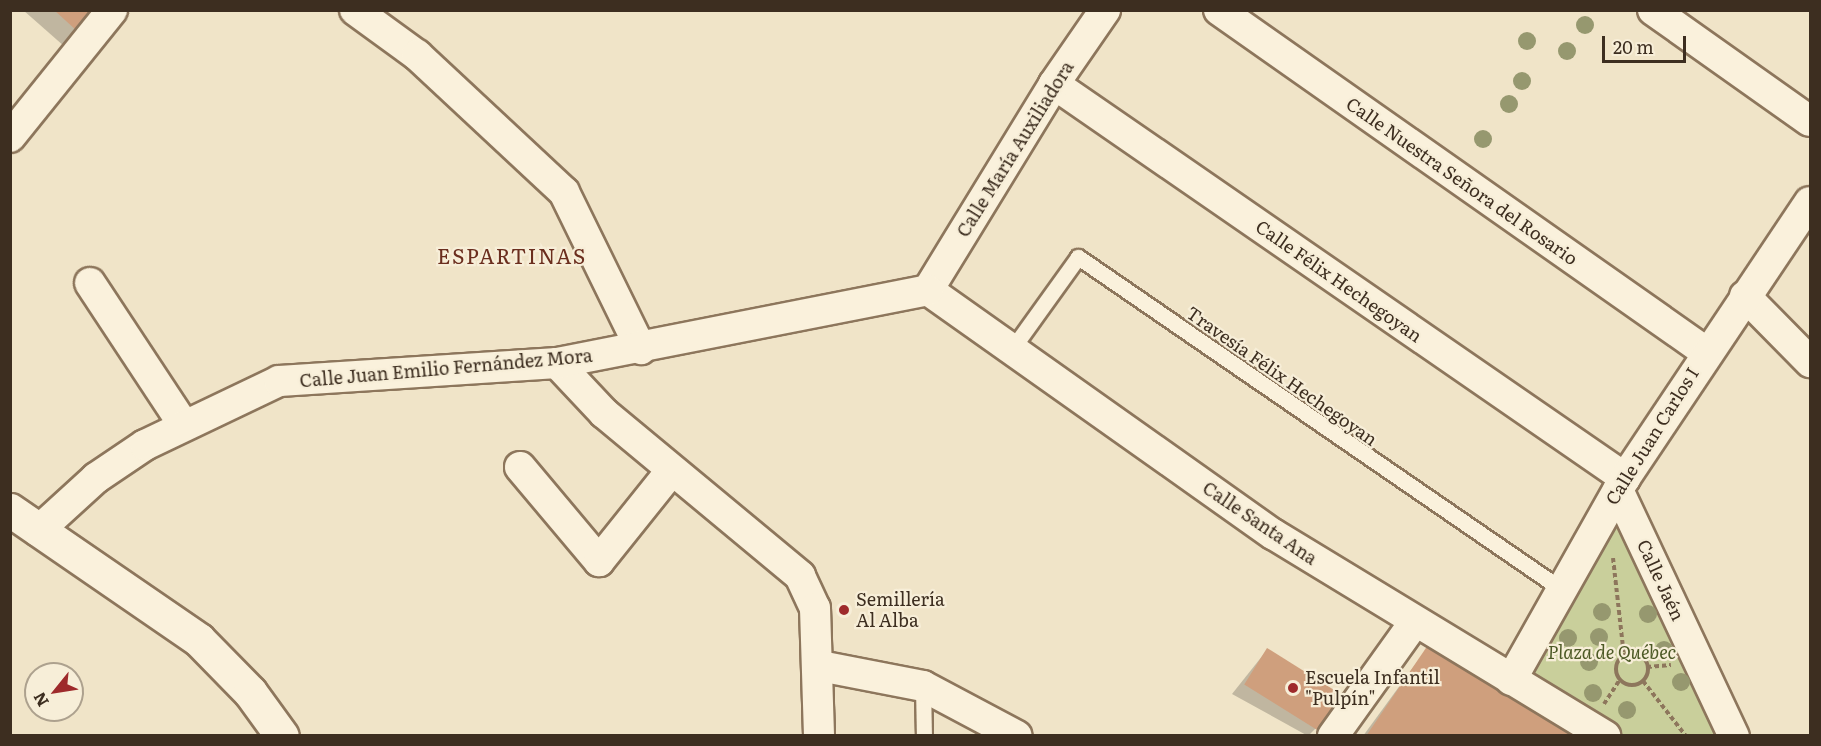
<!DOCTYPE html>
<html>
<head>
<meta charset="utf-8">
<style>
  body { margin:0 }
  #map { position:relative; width:1821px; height:746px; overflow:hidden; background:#f0e4c8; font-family:Literata,serif }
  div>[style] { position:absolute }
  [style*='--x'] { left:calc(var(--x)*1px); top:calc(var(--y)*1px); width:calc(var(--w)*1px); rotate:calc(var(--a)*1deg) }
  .green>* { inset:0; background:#c9cf9b }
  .shadow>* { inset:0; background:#0003 }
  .building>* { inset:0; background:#cf9f7d; transform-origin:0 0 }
  .path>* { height:4px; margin-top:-2px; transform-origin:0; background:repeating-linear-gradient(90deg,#8d765c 0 4.5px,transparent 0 7.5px) }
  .path>.ring { margin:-2px; padding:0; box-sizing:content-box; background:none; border:4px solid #8d765c; border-radius:50% }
  .roads { filter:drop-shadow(2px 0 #8d765c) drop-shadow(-2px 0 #8d765c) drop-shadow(0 2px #8d765c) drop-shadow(0 -2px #8d765c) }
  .lane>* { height:15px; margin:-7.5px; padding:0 7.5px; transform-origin:7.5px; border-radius:7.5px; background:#faf1dc }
  .street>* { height:30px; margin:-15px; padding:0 15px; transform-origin:15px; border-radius:15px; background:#faf1dc }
  .secondary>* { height:33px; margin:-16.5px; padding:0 16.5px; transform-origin:16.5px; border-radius:16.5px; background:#faf1dc }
  .trees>* { width:18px; height:18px; margin:-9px; border-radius:50%; background:#96986f }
  .dots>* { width:16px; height:16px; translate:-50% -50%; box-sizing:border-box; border:3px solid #f7eed8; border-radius:50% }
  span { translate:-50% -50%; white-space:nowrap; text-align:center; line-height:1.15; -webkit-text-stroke:4.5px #f7eed8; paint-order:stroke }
  .street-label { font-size:18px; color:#3d2e20 }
  .poi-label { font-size:18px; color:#3d2e20 }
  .left { translate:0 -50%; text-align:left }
  .park-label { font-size:18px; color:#4d5a26; font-style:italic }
  .quarter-label { font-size:21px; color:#6b2e1e; letter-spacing:1.5px }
  .frame { position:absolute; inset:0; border:12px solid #3d2e20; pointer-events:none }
  .north { position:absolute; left:24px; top:662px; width:60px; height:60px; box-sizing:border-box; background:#f7eed8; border:2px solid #ada18e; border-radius:50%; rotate:240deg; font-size:16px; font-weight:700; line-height:24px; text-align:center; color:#3d2e20 }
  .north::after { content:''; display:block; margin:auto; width:21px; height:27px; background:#9e2a2b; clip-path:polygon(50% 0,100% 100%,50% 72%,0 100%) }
  .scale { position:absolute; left:1602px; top:36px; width:84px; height:27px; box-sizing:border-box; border:3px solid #3d2e20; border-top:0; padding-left:8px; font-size:18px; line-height:21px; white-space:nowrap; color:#3d2e20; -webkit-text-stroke:4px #f7eed8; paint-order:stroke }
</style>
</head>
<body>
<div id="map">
  <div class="green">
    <div style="clip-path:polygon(1618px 490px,1734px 735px,1605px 735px,1511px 680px)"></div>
  </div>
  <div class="shadow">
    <div style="clip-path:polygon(23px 10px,110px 10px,73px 54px)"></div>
    <div style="clip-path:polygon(1428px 647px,1567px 736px,1363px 736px)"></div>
    <div style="clip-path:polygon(1267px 650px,1318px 726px,1308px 736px,1232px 694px)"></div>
  </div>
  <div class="building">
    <div style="clip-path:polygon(54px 10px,112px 10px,88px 41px)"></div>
    <div style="clip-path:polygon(1428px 645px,1574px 728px,1569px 736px,1366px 736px)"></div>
    <div style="left:1267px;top:648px;width:88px;height:43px;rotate:32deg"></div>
  </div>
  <div class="path">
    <div style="--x:1613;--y:558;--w:99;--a:83.6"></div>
    <div class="ring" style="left:1616px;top:653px;width:28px;height:28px"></div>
    <div style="--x:1647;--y:667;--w:24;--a:-5"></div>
    <div style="--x:1643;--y:681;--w:70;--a:52"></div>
    <div style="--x:1604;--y:704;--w:30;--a:-57"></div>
  </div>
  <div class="roads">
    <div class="lane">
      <div style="--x:1012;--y:349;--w:113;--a:-54.3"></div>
      <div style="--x:1078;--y:257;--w:586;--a:34.5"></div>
      <div style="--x:923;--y:686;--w:50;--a:88.9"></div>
    </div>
    <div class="street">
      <div style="--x:355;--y:10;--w:77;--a:36"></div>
      <div style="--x:417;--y:55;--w:201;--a:43"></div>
      <div style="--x:564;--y:192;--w:175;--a:63.9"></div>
      <div style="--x:1219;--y:10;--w:595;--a:35.08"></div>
      <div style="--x:1653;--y:10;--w:192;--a:35.3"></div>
      <div style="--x:1054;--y:84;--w:694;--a:34.61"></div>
      <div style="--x:10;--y:137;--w:163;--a:-51.2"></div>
      <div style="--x:90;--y:283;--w:169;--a:56.6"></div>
      <div style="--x:928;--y:290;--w:423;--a:35.3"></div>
      <div style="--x:1273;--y:534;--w:389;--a:31.3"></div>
      <div style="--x:928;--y:290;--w:241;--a:-58.5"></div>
      <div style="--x:1054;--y:84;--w:90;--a:-55.4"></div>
      <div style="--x:1745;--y:296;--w:93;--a:45.4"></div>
      <div style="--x:557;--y:363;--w:69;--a:46.8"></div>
      <div style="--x:604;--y:413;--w:255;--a:39.7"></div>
      <div style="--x:800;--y:576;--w:35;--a:65"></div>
      <div style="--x:815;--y:608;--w:128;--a:88.2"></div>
      <div style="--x:520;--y:467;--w:123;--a:50"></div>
      <div style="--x:599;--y:561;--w:115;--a:-51.3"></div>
      <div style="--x:1618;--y:490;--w:272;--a:64.8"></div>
      <div style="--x:38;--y:531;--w:79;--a:-42.4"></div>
      <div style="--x:96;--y:478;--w:59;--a:-34"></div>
      <div style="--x:145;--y:445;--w:148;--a:-25.5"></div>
      <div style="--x:279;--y:381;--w:279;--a:-3.7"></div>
      <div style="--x:557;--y:363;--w:378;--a:-11.1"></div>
      <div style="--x:820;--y:666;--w:105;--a:11"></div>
      <div style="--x:923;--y:686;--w:106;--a:28"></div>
      <div style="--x:1511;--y:680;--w:232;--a:-60.6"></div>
      <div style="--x:1625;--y:478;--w:332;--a:-56.2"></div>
      <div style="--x:1333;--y:736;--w:139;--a:-54.4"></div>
    </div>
    <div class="secondary">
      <div style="--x:10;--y:510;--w:229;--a:34.5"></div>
      <div style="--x:199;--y:640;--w:73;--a:45.6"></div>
      <div style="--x:250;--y:692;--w:54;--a:54"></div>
    </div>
  </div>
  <div class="trees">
    <div style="left:1585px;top:25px"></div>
    <div style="left:1527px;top:41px"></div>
    <div style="left:1567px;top:51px"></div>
    <div style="left:1522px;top:81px"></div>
    <div style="left:1509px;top:104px"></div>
    <div style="left:1483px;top:139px"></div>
    <div style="left:1602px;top:612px"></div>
    <div style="left:1648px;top:614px"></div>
    <div style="left:1599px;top:637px"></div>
    <div style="left:1568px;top:638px"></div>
    <div style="left:1664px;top:650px"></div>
    <div style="left:1589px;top:662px"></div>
    <div style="left:1681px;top:682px"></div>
    <div style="left:1593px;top:693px"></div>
    <div style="left:1627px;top:710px"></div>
  </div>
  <div class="dots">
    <div style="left:844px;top:610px;background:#9e2a2b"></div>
    <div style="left:1293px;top:688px;background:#9e2a2b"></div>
  </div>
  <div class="street-label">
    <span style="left:1015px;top:149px;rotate:-58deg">Calle María Auxiliadora</span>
    <span style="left:1462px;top:181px;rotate:35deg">Calle Nuestra Señora del Rosario</span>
    <span style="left:1339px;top:281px;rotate:35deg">Calle Félix Hechegoyan</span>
    <span style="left:446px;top:368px;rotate:-5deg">Calle Juan Emilio Fernández Mora</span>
    <span style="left:1282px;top:376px;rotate:35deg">Travesía Félix Hechegoyan</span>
    <span style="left:1652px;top:436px;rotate:-58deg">Calle Juan Carlos I</span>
    <span style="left:1260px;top:523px;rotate:34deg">Calle Santa Ana</span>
    <span style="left:1661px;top:580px;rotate:65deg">Calle Jaén</span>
  </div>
  <div class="poi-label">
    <span class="left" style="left:856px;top:610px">Semillería<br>Al Alba</span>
    <span class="left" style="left:1305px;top:688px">Escuela Infantil<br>"Pulpín"</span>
  </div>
  <div class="park-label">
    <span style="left:1612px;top:652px">Plaza de Québec</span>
  </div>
  <div class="quarter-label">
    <span style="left:512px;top:255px">ESPARTINAS</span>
  </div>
  <div class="frame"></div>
  <div class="north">N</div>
  <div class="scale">20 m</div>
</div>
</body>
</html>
